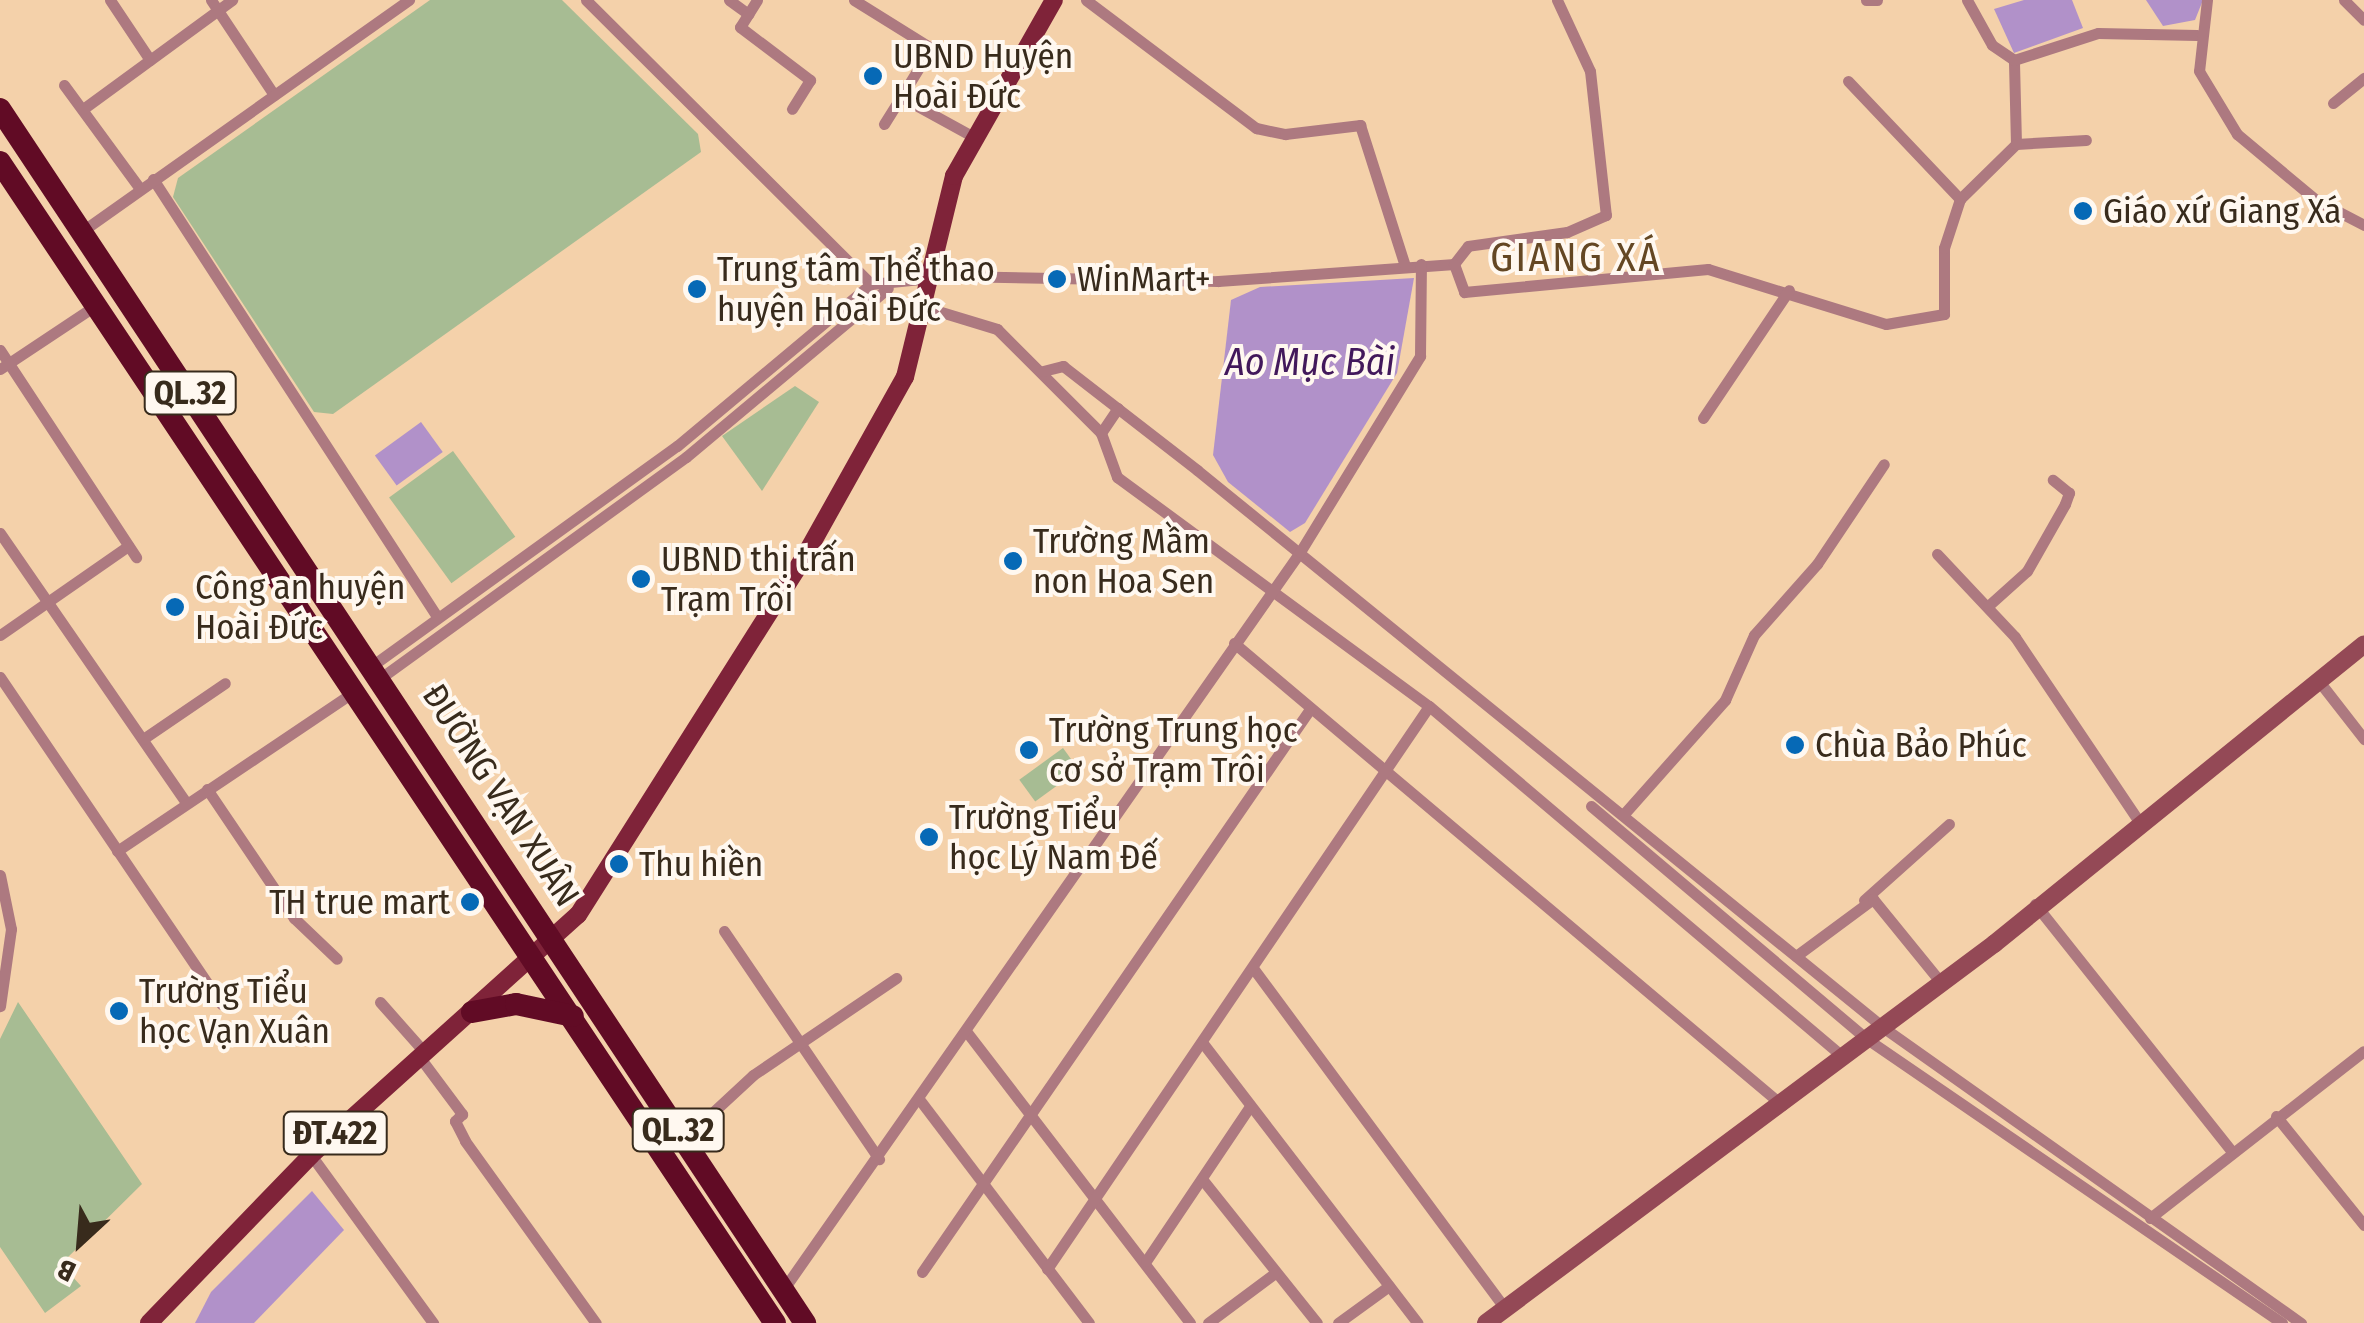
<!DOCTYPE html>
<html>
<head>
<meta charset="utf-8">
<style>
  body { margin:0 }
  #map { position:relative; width:2364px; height:1323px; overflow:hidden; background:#f4d1aa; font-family:"Fira Sans Condensed",sans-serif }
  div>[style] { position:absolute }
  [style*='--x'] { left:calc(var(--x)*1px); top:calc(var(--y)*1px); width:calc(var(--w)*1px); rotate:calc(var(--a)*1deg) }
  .green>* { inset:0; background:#a7bc93; transform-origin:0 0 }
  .water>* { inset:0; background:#b191c9; transform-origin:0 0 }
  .street>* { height:11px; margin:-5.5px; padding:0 5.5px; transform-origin:5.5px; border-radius:5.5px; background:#ad7980 }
  .secondary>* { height:18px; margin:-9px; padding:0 9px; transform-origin:9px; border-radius:9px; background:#944956 }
  .primary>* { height:18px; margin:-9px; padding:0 9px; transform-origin:9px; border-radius:9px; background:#7f2339 }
  .highway>* { height:22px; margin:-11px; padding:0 11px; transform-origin:11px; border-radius:11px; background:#610b25 }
  .dots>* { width:28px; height:28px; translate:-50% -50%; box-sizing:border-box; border:5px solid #fff8f0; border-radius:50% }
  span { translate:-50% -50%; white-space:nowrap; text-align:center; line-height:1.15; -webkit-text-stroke:8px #fff8f0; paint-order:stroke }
  .shield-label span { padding:2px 8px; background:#fff8f0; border:2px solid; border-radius:8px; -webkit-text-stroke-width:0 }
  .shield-label { font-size:32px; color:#382b1c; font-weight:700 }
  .poi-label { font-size:35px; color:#382b1c }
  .left { translate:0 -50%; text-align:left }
  .right { translate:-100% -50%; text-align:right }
  .street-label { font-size:35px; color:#382b1c }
  .water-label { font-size:38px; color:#42185b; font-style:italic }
  .quarter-label { font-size:40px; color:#644723; letter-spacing:2.5px }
  .north { position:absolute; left:30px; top:1193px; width:100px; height:100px; -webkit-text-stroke:8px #fff8f0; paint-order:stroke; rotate:206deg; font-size:28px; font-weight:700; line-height:40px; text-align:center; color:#382b1c }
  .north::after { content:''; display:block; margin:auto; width:35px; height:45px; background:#382b1c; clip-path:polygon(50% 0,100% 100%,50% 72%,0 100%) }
</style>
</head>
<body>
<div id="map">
  <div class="green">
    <div style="clip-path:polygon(430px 0,562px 0,698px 134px,701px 152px,333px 414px,314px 412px,173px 197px,178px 178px)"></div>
    <div style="clip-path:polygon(795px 386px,819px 402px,762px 491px,722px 436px)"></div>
    <div style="left:453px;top:451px;width:106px;height:79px;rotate:54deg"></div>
    <div style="left:1063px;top:748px;width:27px;height:54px;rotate:54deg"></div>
    <div style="clip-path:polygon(18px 1002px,142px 1184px,61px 1264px,81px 1286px,45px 1313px,0 1247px,0 1039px)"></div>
  </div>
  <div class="water">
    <div style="clip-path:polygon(2024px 0,2072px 0,2083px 28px,2014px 53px,1994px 9px)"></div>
    <div style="clip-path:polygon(2146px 0,2203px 0,2195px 20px,2163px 26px)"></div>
    <div style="clip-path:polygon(1414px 278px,1397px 373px,1305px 523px,1290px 532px,1228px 482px,1213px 455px,1231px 300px,1260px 287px)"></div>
    <div style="left:421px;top:422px;width:37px;height:57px;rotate:54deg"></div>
    <div style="clip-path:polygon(312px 1191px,344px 1230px,254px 1323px,195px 1323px,211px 1292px)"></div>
  </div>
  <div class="street">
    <div style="--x:110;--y:0;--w:72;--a:56.3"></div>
    <div style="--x:211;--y:0;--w:114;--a:56.4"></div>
    <div style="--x:586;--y:0;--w:402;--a:44.9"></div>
    <div style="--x:871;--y:284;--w:80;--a:-5.7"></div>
    <div style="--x:951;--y:276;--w:267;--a:1.1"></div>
    <div style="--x:1218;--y:281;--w:237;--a:-4.1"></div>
    <div style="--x:729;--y:0;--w:24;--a:36"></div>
    <div style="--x:757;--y:0;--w:32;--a:122"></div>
    <div style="--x:740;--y:27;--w:88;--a:37.1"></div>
    <div style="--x:810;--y:80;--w:34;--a:122"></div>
    <div style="--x:854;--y:0;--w:91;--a:31.9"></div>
    <div style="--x:931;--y:48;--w:57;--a:121.5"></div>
    <div style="--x:901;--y:97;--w:81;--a:28.8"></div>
    <div style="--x:1086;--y:0;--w:213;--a:37"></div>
    <div style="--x:1256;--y:128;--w:30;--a:12"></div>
    <div style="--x:1285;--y:134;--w:76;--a:-6.8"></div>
    <div style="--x:1360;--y:125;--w:148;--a:72.3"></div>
    <div style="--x:1557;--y:0;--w:78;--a:65.1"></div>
    <div style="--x:1590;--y:71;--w:145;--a:83.7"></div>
    <div style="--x:1606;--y:215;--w:43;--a:156.4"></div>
    <div style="--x:1567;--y:232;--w:100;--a:172"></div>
    <div style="--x:1468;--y:246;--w:23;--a:128"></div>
    <div style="--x:1454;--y:264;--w:30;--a:70"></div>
    <div style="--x:1464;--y:292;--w:245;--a:-5.4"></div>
    <div style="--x:1708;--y:269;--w:186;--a:17.2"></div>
    <div style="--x:1886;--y:324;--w:59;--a:-9.8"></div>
    <div style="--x:1944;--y:314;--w:66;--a:-90"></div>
    <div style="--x:1944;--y:248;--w:52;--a:-71.9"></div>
    <div style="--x:1960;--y:199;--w:78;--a:-44.5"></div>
    <div style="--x:2016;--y:144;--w:84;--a:-91.4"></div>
    <div style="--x:1866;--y:0;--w:11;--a:0"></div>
    <div style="--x:1967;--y:0;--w:51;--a:60.9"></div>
    <div style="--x:1992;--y:45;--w:27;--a:34"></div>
    <div style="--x:2014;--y:60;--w:88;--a:-17.8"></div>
    <div style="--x:2098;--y:33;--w:99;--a:1.2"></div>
    <div style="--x:2207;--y:0;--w:71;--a:96.4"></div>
    <div style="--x:2199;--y:71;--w:74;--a:58.9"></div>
    <div style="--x:2237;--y:134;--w:103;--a:39.9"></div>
    <div style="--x:2316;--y:200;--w:54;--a:27.5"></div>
    <div style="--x:2344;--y:0;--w:28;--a:45"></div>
    <div style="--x:1848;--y:81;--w:163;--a:46.5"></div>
    <div style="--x:64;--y:85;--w:129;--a:53.8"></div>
    <div style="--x:2333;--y:103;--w:40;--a:-39"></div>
    <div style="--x:83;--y:109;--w:185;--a:-36.2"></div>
    <div style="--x:884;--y:124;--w:32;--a:-58"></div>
    <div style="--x:2016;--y:144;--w:70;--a:-3.3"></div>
    <div style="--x:153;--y:179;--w:523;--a:57.01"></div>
    <div style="--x:81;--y:232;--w:402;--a:-35.3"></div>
    <div style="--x:918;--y:305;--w:83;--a:16.9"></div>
    <div style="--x:997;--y:329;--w:147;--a:45"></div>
    <div style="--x:1101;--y:433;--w:47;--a:70"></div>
    <div style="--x:1117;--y:477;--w:387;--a:36.3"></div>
    <div style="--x:1429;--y:706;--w:541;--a:40.28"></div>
    <div style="--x:0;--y:350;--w:248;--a:56.7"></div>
    <div style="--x:0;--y:369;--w:114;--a:-33.6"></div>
    <div style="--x:1043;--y:371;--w:21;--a:-14"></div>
    <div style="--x:1063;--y:366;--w:170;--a:37.8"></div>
    <div style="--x:1197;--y:470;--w:885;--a:39.08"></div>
    <div style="--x:1884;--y:1028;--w:511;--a:35.28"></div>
    <div style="--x:1703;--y:418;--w:154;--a:-56.1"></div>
    <div style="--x:1101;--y:433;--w:30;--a:-56"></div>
    <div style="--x:0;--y:533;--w:328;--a:55.4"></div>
    <div style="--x:1937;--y:554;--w:114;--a:46.8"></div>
    <div style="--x:2015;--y:637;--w:220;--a:56.1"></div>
    <div style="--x:1988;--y:606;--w:52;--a:-41.9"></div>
    <div style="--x:2027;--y:571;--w:77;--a:-60.4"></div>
    <div style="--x:2065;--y:504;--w:12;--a:-70"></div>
    <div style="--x:2069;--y:493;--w:21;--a:-141"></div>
    <div style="--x:0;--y:635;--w:156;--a:-34.8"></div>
    <div style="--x:1234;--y:643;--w:717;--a:40.13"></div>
    <div style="--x:373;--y:665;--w:375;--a:-35.8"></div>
    <div style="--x:677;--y:446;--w:253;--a:-39.9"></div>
    <div style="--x:0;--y:677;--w:395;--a:55.9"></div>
    <div style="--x:382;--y:677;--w:375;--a:-35.9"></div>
    <div style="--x:686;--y:457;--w:263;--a:-39.9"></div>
    <div style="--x:2318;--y:680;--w:75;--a:52.1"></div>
    <div style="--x:143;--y:739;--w:99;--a:-34.3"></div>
    <div style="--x:207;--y:789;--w:156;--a:56"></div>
    <div style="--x:294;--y:918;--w:59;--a:43.6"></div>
    <div style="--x:1591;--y:806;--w:361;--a:40.2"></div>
    <div style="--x:1867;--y:1039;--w:503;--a:34.39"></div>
    <div style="--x:1623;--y:815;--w:154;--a:-48.4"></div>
    <div style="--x:1725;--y:700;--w:71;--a:-66"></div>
    <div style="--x:1754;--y:635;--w:95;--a:-48.4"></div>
    <div style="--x:1817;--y:564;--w:120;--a:-56.2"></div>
    <div style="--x:117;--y:851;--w:285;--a:-33.9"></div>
    <div style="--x:0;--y:875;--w:55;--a:78.5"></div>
    <div style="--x:11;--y:929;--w:78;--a:98.1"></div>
    <div style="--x:1864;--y:900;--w:114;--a:-41.8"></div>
    <div style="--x:2035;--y:904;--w:317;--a:51.5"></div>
    <div style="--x:724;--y:931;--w:276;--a:55.8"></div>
    <div style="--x:1796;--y:956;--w:96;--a:-36.5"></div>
    <div style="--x:1873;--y:899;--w:109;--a:50.9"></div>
    <div style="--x:1253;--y:968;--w:424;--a:53.5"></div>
    <div style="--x:380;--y:1002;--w:69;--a:48.5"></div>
    <div style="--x:966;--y:1031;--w:368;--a:52.5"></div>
    <div style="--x:1202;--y:1042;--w:354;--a:52.5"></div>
    <div style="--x:421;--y:1059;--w:69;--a:53.3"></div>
    <div style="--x:462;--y:1114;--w:10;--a:135"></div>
    <div style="--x:455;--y:1121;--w:22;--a:63"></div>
    <div style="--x:465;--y:1141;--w:224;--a:54.3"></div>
    <div style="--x:919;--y:1099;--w:281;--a:52.8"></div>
    <div style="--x:2276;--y:1116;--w:140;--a:51.1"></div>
    <div style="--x:684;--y:1139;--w:94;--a:-42.8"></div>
    <div style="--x:753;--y:1075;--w:173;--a:-34.1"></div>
    <div style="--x:311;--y:1155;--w:208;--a:54"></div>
    <div style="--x:1202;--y:1179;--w:184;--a:51.4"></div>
    <div style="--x:2150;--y:1218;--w:271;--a:-38"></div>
    <div style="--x:1146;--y:1261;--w:184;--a:-56.1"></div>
    <div style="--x:1047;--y:1269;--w:680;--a:-55.84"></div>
    <div style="--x:922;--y:1272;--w:684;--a:-55.43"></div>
    <div style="--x:783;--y:1290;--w:901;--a:-54.99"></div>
    <div style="--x:1300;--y:552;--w:230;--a:-58.5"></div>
    <div style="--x:1420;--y:356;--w:92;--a:-89.4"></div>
    <div style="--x:1208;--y:1323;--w:84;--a:-36.7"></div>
    <div style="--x:1338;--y:1323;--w:63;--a:-36"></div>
  </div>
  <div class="secondary">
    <div style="--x:1486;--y:1323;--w:634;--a:-36.73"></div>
    <div style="--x:1994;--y:944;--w:476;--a:-39"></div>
  </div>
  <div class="primary">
    <div style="--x:149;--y:1323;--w:233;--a:-46"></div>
    <div style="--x:311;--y:1155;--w:359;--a:-42"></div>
    <div style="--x:578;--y:915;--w:419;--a:-57.7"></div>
    <div style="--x:802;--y:561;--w:211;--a:-60.8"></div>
    <div style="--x:905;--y:377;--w:207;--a:-76.3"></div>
    <div style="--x:954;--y:176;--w:202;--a:-60.4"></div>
  </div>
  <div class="highway">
    <div style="--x:0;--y:109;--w:1457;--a:56.45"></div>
    <div style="--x:0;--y:162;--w:1396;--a:56.28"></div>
    <div style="--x:472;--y:1012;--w:45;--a:-10.3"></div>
    <div style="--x:516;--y:1004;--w:58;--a:11.9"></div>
  </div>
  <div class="dots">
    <div style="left:873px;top:76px;background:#0669b6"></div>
    <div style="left:2083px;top:211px;background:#0669b6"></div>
    <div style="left:1057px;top:279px;background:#0669b6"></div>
    <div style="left:697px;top:289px;background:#0669b6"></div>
    <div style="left:1013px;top:561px;background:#0669b6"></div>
    <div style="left:641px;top:579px;background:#0669b6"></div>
    <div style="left:175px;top:607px;background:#0669b6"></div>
    <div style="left:1795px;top:745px;background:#0669b6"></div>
    <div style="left:1029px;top:750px;background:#0669b6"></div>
    <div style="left:929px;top:837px;background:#0669b6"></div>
    <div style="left:619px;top:864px;background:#0669b6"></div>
    <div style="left:470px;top:902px;background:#0669b6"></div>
    <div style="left:119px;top:1011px;background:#0669b6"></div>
  </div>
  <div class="shield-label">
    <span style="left:190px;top:393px">QL.32</span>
    <span style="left:678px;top:1130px">QL.32</span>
    <span style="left:335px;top:1133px">ĐT.422</span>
  </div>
  <div class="poi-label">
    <span class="left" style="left:893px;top:76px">UBND Huyện<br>Hoài Đức</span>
    <span class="left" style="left:2103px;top:211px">Giáo xứ Giang Xá</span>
    <span class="left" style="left:717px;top:289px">Trung tâm Thể thao<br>huyện Hoài Đức</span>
    <span class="left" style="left:1077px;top:279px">WinMart+</span>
    <span class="left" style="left:1033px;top:561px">Trường Mầm<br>non Hoa Sen</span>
    <span class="left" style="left:661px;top:579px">UBND thị trấn<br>Trạm Trôi</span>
    <span class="left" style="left:195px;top:607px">Công an huyện<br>Hoài Đức</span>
    <span class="left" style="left:1049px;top:750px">Trường Trung học<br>cơ sở Trạm Trôi</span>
    <span class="left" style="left:1815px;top:745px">Chùa Bảo Phúc</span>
    <span class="left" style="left:949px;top:837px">Trường Tiểu<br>học Lý Nam Đế</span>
    <span class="left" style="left:639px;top:864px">Thu hiền</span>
    <span class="right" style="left:450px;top:902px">TH true mart</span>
    <span class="left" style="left:139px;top:1011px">Trường Tiểu<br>học Vạn Xuân</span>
  </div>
  <div class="street-label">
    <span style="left:501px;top:795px;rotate:57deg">ĐƯỜNG VẠN XUÂN</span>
  </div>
  <div class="water-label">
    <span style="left:1310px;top:363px">Ao Mục Bài</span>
  </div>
  <div class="quarter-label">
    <span style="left:1576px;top:258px">GIANG XÁ</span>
  </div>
  <div class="north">B</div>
</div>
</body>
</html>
